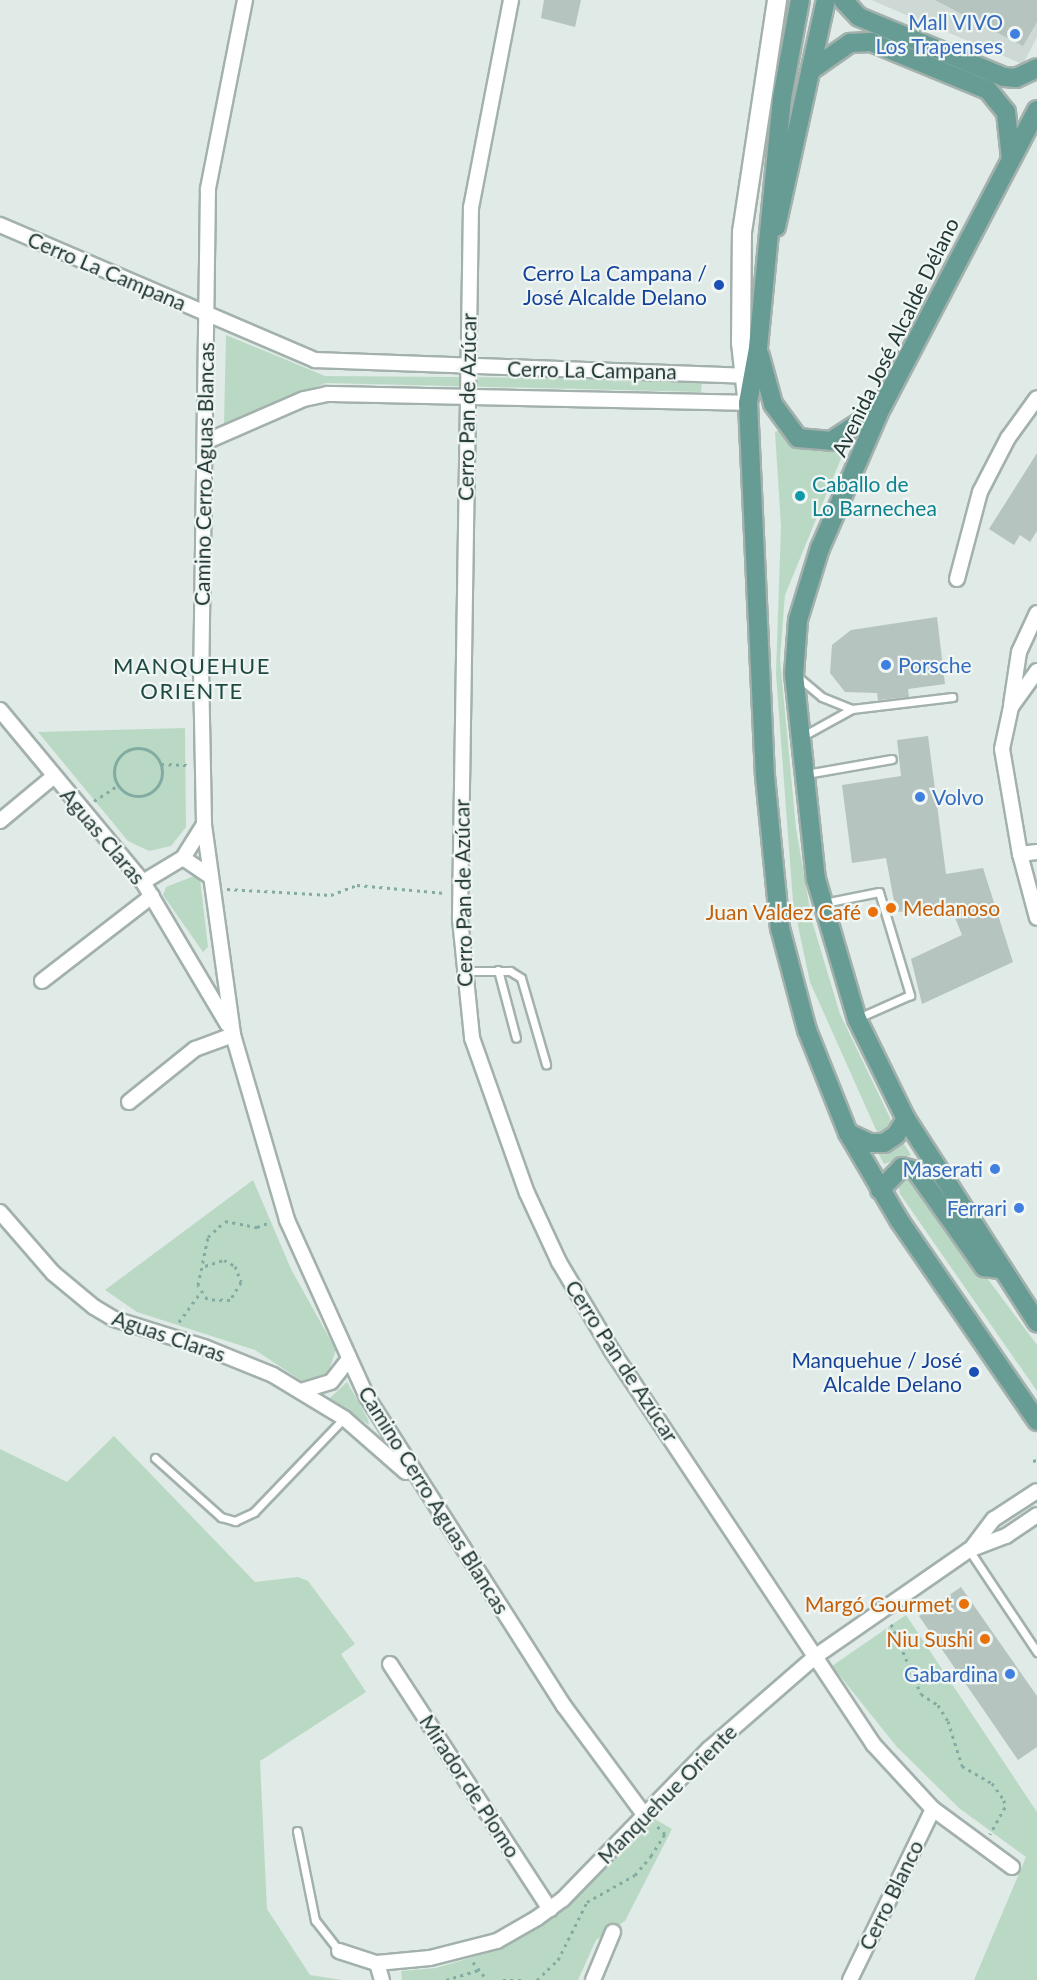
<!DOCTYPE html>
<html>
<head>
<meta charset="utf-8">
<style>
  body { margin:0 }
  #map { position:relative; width:1037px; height:1980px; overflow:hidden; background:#e0eae6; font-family:Lato,sans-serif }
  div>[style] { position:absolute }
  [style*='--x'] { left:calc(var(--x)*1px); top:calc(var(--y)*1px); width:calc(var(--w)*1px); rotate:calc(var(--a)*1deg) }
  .built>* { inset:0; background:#ced9d5 }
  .green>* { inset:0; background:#bad9c5 }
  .building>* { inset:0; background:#b5c4bf }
  .path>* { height:3px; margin-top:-1.5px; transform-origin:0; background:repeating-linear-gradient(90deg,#82aba2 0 3px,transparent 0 7.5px) }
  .path>.ring { margin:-1.5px; padding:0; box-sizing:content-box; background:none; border:3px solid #82aba2; border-radius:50% }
  .roads { filter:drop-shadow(2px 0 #a3b1ad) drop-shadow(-2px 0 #a3b1ad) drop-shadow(0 2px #a3b1ad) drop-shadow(0 -2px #a3b1ad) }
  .service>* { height:7px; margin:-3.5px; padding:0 3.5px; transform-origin:3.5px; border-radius:3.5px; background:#fff }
  .minor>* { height:14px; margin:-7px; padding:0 7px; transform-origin:7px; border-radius:7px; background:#fff }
  .secondary>* { height:18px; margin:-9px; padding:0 9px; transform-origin:9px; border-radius:9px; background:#fff }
  .primary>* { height:18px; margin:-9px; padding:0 9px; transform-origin:9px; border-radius:9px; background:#679c94 }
  .dots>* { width:16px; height:16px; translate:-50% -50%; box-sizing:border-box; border:3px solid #f0f6f4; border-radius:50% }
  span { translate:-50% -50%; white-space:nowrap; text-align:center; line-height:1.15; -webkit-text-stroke:4.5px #f0f6f4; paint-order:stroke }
  .shop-label { font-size:21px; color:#366cbe }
  .right { translate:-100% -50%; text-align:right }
  .left { translate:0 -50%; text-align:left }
  .street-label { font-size:21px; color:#223835 }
  .transit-label { font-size:21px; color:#164399 }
  .culture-label { font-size:21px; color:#0d838f }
  .food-label { font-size:21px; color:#c56008 }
  .neighbourhood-label { font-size:22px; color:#1f4943; letter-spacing:1.5px }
</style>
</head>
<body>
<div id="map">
  <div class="built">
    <div style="clip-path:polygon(871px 0,1037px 0,1037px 37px,1023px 64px)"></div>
  </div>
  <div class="green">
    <div style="clip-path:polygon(226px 335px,325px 376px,702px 379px,701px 392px,326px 383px,224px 424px)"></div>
    <div style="clip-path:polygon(780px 430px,810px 449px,847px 444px,785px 595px,780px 659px,796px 828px,812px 921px,840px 1014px,892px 1122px,883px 1135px,877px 1132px,810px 982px,793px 902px,776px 674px,781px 526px,775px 432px)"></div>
    <div style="clip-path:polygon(185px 728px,186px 827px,171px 846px,149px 851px,128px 841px,38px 732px)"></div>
    <div style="clip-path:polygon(194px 876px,200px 879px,208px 947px,203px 952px,163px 895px,166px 887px)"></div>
    <div style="clip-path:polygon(902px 1141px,911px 1155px,884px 1164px,876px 1149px)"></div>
    <div style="clip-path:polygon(911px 1176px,1037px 1345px,1037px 1391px,900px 1194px,897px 1177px)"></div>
    <div style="clip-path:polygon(253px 1180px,291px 1269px,336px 1350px,328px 1373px,308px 1385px,255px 1350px,137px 1312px,105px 1290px)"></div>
    <div style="clip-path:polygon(347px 1382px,368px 1419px,369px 1425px,330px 1398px)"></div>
    <div style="clip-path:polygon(114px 1436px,255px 1582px,298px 1577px,308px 1581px,355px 1644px,341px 1654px,366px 1692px,260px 1761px,267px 1909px,310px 1975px,342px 1980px,0 1980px,0 1449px,67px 1482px)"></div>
    <div style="clip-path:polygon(906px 1615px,1037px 1812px,1037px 1980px,974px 1980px,1026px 1857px,959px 1808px,897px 1747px,832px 1666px)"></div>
    <div style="clip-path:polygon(653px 1818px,672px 1829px,625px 1921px,596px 1940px,578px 1980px,402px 1980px,401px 1971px,436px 1968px,500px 1949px,558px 1915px)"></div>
  </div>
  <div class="building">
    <div style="clip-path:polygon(544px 0,581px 0,575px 27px,541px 18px)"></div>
    <div style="clip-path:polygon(935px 0,1037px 0,1037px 22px,1023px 46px)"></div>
    <div style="clip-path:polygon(1037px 453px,1037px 531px,1030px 542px,1020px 535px,1014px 545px,989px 529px)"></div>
    <div style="clip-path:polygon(937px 617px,945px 684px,908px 689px,909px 697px,878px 700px,877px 693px,845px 692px,830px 673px,832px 645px,851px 630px)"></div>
    <div style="clip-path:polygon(928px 736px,946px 874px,983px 868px,1013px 962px,922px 1004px,911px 959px,962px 935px,951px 908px,896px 912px,886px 858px,852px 863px,842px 785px,901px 776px,897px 740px)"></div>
    <div style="clip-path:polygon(961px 1587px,1037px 1696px,1037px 1747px,1018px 1760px,919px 1616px)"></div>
  </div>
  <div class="path">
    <div class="ring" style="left:114px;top:748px;width:45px;height:45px"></div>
    <div style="--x:161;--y:764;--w:26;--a:2"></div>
    <div style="--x:94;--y:801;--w:27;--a:-33"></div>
    <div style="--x:227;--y:889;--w:104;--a:3.3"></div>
    <div style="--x:331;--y:895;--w:28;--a:-21"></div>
    <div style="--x:357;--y:885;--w:88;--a:5.2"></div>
    <div style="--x:205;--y:1266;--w:20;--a:-18"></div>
    <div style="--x:224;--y:1260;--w:13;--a:29"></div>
    <div style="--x:235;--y:1266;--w:17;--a:69"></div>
    <div style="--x:241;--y:1282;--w:21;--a:121"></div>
    <div style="--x:230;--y:1300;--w:23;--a:-178"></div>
    <div style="--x:207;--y:1299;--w:17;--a:-123"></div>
    <div style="--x:198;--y:1285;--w:49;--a:-78.2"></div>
    <div style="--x:208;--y:1237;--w:23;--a:-43"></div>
    <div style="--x:225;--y:1221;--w:33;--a:11"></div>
    <div style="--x:257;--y:1227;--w:15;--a:-20"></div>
    <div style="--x:179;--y:1322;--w:37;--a:-54"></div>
    <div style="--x:1033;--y:1461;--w:4;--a:-14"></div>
    <div style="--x:891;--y:1624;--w:76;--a:66.8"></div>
    <div style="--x:921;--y:1694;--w:20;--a:33"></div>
    <div style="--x:938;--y:1705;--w:19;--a:58"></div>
    <div style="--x:948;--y:1721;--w:47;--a:72.7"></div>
    <div style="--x:962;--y:1766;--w:34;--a:30"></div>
    <div style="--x:992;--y:1783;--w:21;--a:55"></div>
    <div style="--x:1004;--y:1800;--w:7;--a:82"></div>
    <div style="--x:1005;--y:1807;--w:31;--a:119"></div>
    <div style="--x:473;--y:1962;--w:23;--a:52"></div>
    <div style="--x:446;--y:1980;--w:34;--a:-17"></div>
    <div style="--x:503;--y:1980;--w:20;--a:0"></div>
    <div style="--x:537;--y:1980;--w:29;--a:-44"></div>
    <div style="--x:558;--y:1960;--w:65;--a:-63.4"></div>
    <div style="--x:587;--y:1902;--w:55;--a:-29.4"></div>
    <div style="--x:635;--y:1875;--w:25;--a:-50"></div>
    <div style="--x:651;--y:1856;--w:26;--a:-58"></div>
    <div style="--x:665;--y:1834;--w:11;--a:-135"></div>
  </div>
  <div class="roads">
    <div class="service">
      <div style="--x:798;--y:677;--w:31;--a:40"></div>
      <div style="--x:822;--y:697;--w:32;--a:22"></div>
      <div style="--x:803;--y:736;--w:56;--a:-28.9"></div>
      <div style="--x:852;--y:709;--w:101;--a:-6.8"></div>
      <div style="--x:806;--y:774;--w:87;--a:-9.9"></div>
      <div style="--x:824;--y:903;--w:56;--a:-11.3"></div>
      <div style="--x:879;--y:892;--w:108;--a:73.2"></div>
      <div style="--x:910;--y:995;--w:57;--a:156.1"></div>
      <div style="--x:498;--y:970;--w:70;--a:75.2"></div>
      <div style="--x:464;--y:971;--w:46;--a:0"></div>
      <div style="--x:510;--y:971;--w:13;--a:32"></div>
      <div style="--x:521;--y:978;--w:90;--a:73.8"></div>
      <div style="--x:155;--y:1458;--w:89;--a:41.8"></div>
      <div style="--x:221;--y:1517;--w:15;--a:16"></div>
      <div style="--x:235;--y:1521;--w:21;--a:-25"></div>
      <div style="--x:254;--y:1512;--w:130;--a:-46.2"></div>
      <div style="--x:969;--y:1550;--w:123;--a:56.3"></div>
      <div style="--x:297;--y:1831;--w:91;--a:78.6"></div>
      <div style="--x:315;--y:1920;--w:39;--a:52"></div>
    </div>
    <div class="minor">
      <div style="--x:245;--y:0;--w:193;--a:101.1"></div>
      <div style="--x:208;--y:189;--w:478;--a:90.8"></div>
      <div style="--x:201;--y:667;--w:158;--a:88.9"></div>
      <div style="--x:204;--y:825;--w:212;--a:82.1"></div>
      <div style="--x:233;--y:1035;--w:193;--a:73.7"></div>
      <div style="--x:287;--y:1220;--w:194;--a:65.7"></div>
      <div style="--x:367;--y:1397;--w:366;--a:57.5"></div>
      <div style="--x:564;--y:1706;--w:137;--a:53.6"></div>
      <div style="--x:511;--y:0;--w:211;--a:100.9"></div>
      <div style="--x:471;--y:207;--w:712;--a:90.89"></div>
      <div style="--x:460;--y:919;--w:120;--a:84.2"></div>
      <div style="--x:472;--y:1038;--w:164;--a:70.5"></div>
      <div style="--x:527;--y:1193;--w:76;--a:65.1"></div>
      <div style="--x:559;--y:1262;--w:104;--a:59.2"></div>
      <div style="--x:612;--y:1351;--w:472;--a:56.4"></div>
      <div style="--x:873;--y:1744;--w:88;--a:47.3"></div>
      <div style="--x:933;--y:1809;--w:98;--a:36.3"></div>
      <div style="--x:0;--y:225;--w:343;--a:23.2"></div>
      <div style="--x:315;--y:360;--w:429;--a:2.1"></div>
      <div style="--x:205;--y:442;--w:108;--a:-23.5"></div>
      <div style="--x:304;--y:399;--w:24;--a:-12"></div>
      <div style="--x:327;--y:394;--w:421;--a:1.2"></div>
      <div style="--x:957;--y:579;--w:90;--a:-75.2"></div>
      <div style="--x:980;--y:492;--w:61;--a:-62.6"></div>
      <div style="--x:1008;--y:438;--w:49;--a:-54.1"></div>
      <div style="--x:1037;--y:671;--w:44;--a:125.8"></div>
      <div style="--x:1011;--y:707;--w:43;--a:102.1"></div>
      <div style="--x:1002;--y:749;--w:107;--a:80.3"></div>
      <div style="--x:1020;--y:854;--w:66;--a:75.1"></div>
      <div style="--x:1011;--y:705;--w:54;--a:-81.4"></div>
      <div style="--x:1019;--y:652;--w:43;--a:-65.2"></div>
      <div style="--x:0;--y:710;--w:224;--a:50.3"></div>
      <div style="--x:143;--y:882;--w:166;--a:59.3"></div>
      <div style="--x:0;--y:821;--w:69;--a:-39.7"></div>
      <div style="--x:1020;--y:854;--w:17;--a:-7"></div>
      <div style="--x:183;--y:858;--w:32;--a:34"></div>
      <div style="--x:143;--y:882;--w:47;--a:-31"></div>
      <div style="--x:183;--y:858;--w:39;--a:-58"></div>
      <div style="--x:42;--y:981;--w:139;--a:-37.7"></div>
      <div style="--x:129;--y:1102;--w:85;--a:-38.8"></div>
      <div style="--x:195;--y:1049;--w:40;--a:-20.2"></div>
      <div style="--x:0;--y:1212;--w:81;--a:49"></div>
      <div style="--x:53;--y:1273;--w:53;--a:39.7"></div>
      <div style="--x:94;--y:1307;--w:23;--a:31"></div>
      <div style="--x:114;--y:1319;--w:94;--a:17.3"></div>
      <div style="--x:204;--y:1347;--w:74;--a:22.1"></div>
      <div style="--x:273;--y:1375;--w:83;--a:31.2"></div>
      <div style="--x:344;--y:1418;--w:82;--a:41.1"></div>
      <div style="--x:301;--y:1391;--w:31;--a:-17"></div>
      <div style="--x:331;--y:1382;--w:28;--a:-52"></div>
      <div style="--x:971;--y:1549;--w:38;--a:-53"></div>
      <div style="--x:994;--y:1519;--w:51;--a:-33.1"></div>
      <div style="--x:390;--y:1664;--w:293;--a:56.9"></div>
      <div style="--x:339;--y:1951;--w:40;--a:18"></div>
      <div style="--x:377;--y:1963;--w:53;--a:-5.4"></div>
      <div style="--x:430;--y:1958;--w:69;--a:-14.2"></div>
      <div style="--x:497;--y:1941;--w:46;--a:-29.9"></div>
      <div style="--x:537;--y:1918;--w:32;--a:-36"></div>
      <div style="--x:563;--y:1899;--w:209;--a:-45.8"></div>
      <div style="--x:709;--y:1749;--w:142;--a:-41"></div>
      <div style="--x:816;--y:1656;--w:186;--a:-34.7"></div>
      <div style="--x:969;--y:1550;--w:40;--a:-21"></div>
      <div style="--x:1006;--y:1536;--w:37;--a:-34"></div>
      <div style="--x:377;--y:1963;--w:18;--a:74"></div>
      <div style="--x:593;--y:1980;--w:52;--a:-67.4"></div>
      <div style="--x:850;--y:1980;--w:190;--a:-64.1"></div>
    </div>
    <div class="secondary">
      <div style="--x:747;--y:397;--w:54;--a:-96.3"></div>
      <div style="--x:741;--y:343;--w:111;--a:-89.5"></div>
      <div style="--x:742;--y:232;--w:235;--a:-81.4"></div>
    </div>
    <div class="primary">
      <div style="--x:800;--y:0;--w:100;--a:100.4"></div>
      <div style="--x:782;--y:98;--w:251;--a:95.5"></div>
      <div style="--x:758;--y:348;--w:56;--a:100.3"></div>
      <div style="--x:748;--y:403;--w:373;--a:87.4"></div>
      <div style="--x:765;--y:776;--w:153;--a:84.4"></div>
      <div style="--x:780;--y:928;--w:106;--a:75.2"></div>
      <div style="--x:807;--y:1030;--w:111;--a:68.3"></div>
      <div style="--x:848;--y:1133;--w:101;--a:59.6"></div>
      <div style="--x:899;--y:1220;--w:244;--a:55.5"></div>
      <div style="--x:843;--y:0;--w:23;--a:47"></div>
      <div style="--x:859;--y:17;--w:157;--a:22.5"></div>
      <div style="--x:1004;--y:77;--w:12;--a:5"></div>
      <div style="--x:1016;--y:78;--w:23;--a:-25"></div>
      <div style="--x:814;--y:68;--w:44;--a:-34.8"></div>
      <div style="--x:850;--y:43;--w:21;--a:-3"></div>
      <div style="--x:871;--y:42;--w:126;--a:22.3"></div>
      <div style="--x:988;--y:90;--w:28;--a:51"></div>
      <div style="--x:1006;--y:112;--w:47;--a:83.9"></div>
      <div style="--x:1037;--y:110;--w:336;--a:117.6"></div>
      <div style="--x:881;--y:408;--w:153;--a:113.5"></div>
      <div style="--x:820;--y:548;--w:75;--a:107"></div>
      <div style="--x:798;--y:620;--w:54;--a:94.2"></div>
      <div style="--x:794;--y:674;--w:206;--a:83.9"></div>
      <div style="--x:816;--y:879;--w:146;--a:73.7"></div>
      <div style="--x:857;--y:1019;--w:111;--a:63.9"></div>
      <div style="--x:906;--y:1119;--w:242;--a:57.2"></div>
      <div style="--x:776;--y:227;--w:232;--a:-77.6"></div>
      <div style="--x:760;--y:356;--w:50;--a:74.8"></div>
      <div style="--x:773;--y:404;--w:42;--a:53.7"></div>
      <div style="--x:798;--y:438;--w:33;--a:5"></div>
      <div style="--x:831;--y:441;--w:55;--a:-33.1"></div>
      <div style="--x:848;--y:1133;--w:23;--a:25"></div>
      <div style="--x:869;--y:1143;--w:15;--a:0"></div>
      <div style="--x:884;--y:1143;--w:14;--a:-34"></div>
      <div style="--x:896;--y:1135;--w:19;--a:-58"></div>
      <div style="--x:880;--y:1190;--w:32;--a:-46"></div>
      <div style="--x:902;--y:1167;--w:15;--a:16"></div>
      <div style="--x:916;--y:1171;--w:118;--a:54.7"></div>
      <div style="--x:984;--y:1267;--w:16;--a:7"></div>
    </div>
  </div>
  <div class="dots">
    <div style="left:1015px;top:34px;background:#3f7fe0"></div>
    <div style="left:719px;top:285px;background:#1a4fb4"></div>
    <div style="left:800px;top:496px;background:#0f9aa8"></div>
    <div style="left:886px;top:665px;background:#3f7fe0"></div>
    <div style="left:920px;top:797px;background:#3f7fe0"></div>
    <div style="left:891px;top:908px;background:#e8710a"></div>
    <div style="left:873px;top:912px;background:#e8710a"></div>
    <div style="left:995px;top:1169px;background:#3f7fe0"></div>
    <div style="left:1019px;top:1208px;background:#3f7fe0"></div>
    <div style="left:974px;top:1372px;background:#1a4fb4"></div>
    <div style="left:964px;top:1604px;background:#e8710a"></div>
    <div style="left:985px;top:1639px;background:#e8710a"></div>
    <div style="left:1010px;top:1674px;background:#3f7fe0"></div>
  </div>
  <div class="shop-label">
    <span class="right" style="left:1003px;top:34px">Mall VIVO<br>Los Trapenses</span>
    <span class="left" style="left:898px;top:665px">Porsche</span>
    <span class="left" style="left:932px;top:797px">Volvo</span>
    <span class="right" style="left:983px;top:1169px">Maserati</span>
    <span class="right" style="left:1007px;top:1208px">Ferrari</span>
    <span class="right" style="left:998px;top:1674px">Gabardina</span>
  </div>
  <div class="street-label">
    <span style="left:107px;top:271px;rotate:23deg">Cerro La Campana</span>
    <span style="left:895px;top:337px;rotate:-64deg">Avenida José Alcalde Délano</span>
    <span style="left:592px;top:370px;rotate:1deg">Cerro La Campana</span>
    <span style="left:467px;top:407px;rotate:-89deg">Cerro Pan de Azúcar</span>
    <span style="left:204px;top:474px;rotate:-89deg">Camino Cerro Aguas Blancas</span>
    <span style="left:103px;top:836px;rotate:50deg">Aguas Claras</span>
    <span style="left:463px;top:893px;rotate:-91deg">Cerro Pan de Azúcar</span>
    <span style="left:169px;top:1336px;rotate:19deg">Aguas Claras</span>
    <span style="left:622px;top:1361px;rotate:57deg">Cerro Pan de Azúcar</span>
    <span style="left:434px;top:1500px;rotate:58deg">Camino Cerro Aguas Blancas</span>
    <span style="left:470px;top:1786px;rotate:57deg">Mirador de Plomo</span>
    <span style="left:667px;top:1794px;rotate:-45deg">Manquehue Oriente</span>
    <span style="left:891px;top:1895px;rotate:-64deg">Cerro Blanco</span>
  </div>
  <div class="transit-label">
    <span class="right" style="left:707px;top:285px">Cerro La Campana /<br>José Alcalde Delano</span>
    <span class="right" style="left:962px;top:1372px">Manquehue / José<br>Alcalde Delano</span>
  </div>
  <div class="culture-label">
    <span class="left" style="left:812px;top:496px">Caballo de<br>Lo Barnechea</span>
  </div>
  <div class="food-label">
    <span class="left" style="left:903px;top:908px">Medanoso</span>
    <span class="right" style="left:861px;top:912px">Juan Valdez Café</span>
    <span class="right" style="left:952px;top:1604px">Margó Gourmet</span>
    <span class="right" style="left:973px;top:1639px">Niu Sushi</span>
  </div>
  <div class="neighbourhood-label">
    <span style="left:192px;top:678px">MANQUEHUE<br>ORIENTE</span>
  </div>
</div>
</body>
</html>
